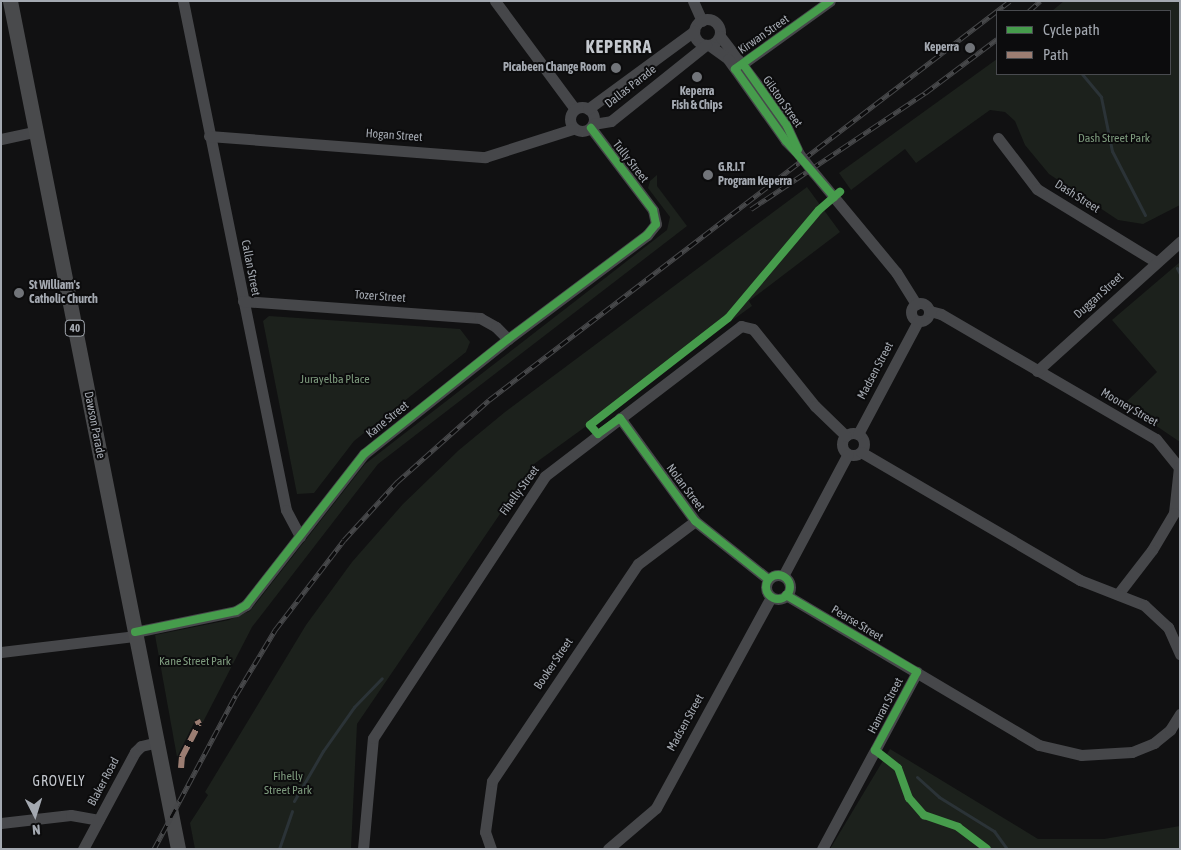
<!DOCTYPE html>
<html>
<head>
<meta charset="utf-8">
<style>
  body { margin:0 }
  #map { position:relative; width:1181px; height:850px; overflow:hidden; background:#111112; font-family:"Asap Condensed",sans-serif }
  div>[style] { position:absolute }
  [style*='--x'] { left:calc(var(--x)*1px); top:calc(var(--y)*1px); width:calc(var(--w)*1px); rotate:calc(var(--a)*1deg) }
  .green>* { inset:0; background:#1c211c }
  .stream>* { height:3px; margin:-1.5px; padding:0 1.5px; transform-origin:1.5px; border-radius:1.5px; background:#2b3337 }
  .minor>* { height:11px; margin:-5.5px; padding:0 5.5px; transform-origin:5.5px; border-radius:5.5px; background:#46474a }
  .minor>.ring { margin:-5.5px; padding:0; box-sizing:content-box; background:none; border:11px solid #46474a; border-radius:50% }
  .major>* { height:15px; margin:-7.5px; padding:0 7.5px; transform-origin:7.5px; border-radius:7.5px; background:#494a4c }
  .rail>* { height:5px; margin-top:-2.5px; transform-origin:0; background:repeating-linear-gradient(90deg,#0c0c0d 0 9px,#47484a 0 18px); box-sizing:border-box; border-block:1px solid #47484a }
  .minor-bridge>* { height:11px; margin:-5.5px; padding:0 5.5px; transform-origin:5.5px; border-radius:5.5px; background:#46474a }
  .quiet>* { height:6px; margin-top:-3px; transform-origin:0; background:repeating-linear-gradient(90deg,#9b7d72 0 12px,transparent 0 18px) }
  .cycleway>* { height:8px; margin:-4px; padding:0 4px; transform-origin:4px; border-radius:4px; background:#469c4c }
  .cycleway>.ring { margin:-4px; padding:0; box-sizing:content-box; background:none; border:8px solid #469c4c; border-radius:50% }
  .dots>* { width:14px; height:14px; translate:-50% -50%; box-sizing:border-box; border:2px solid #0c0c0d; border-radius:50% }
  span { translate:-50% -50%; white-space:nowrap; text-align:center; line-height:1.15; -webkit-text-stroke:4px #0c0c0d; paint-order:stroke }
  .shield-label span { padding:1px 4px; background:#0c0c0d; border:1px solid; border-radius:4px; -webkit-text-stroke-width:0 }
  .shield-label { font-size:11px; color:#a4a9b1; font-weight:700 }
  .street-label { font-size:12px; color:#a4a9b1 }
  .poi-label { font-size:12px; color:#a4a9b1; font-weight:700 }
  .right { translate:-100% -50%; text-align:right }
  .left { translate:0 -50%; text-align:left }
  .park-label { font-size:12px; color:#7d9a7d }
  .neighbourhood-label { font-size:14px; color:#c4c8ce; letter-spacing:1px }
  .district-label { font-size:18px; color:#c4c8ce; font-weight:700; letter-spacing:1px }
  .frame { position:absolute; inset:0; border:2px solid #a4a9b1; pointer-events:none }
  .legend { position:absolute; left:996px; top:10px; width:175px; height:65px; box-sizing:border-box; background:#0c0c0d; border:1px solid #494b4f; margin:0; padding:6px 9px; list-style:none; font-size:15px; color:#a4a9b1 }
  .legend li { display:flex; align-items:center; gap:10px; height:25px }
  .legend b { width:25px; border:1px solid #494b4f }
  .north { position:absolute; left:10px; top:790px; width:50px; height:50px; -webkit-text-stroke:4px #0c0c0d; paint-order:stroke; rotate:175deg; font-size:14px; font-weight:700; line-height:20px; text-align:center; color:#a4a9b1 }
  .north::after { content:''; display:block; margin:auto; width:18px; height:22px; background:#a4a9b1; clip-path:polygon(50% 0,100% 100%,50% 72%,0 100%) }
</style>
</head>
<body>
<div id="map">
  <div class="green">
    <div style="clip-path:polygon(1064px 1px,1180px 1px,1180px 205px,1143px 224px,1118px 220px,1049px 174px,1025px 145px,1015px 121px,1005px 112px,990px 110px,916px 163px,905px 149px,851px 190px,839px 173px,997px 59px,997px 74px,1170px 74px,1170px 11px,1052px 11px)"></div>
    <div style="clip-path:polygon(657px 175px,657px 186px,687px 226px,378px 464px,252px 627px,203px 722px,196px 719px,177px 757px,155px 635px,229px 620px,250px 611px,365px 464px,667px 230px,670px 217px,648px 188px,650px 181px)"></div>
    <div style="clip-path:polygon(807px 187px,840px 232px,749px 301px,752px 306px,534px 464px,357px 724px,351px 849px,195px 849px,190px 823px,208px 795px,205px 792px,306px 625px,352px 562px,403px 504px,459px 450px,505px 412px)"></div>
    <div style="clip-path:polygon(1180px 262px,1180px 442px,1124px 404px,1157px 372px,1112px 320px)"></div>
    <div style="clip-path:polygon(269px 316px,460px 329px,470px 342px,466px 352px,354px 441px,314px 493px,297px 494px,263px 321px)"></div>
    <div style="clip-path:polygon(890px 749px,1038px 839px,1104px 839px,1180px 826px,1180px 849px,830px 849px)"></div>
  </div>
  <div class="stream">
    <div style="--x:1082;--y:74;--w:30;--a:50"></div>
    <div style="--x:1101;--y:97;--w:55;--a:78.5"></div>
    <div style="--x:1112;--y:151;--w:72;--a:62.7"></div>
    <div style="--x:1177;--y:268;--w:7;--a:63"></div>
    <div style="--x:917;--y:777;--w:30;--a:42"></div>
    <div style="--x:939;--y:797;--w:65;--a:31.7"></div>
    <div style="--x:994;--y:831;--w:22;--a:54"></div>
    <div style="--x:294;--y:801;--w:58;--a:-59.9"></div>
    <div style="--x:323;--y:751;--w:54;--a:-54.8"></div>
    <div style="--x:354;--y:707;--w:40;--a:-46"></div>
    <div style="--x:279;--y:849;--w:40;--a:-71.1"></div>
  </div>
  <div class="minor">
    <div style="--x:183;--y:1;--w:519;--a:78.56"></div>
    <div style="--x:286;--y:510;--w:30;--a:62"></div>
    <div style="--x:495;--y:1;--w:134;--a:53.5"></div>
    <div style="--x:693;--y:1;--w:22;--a:66"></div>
    <div class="ring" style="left:694px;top:19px;width:15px;height:15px"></div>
    <div style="--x:720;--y:36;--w:102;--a:52.6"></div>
    <div style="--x:782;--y:117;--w:41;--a:65.3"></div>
    <div style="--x:709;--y:45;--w:24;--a:36"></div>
    <div style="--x:728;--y:59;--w:100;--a:54.7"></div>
    <div style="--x:786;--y:141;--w:17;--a:45"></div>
    <div style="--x:738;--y:67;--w:113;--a:-35.7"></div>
    <div class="ring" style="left:570px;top:107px;width:13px;height:13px"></div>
    <div style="--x:588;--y:109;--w:132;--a:-36.3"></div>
    <div style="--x:593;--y:124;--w:18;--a:-9"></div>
    <div style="--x:611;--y:121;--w:122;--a:-38.7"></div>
    <div style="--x:209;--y:136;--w:277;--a:4.4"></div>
    <div style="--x:485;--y:157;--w:92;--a:-17.7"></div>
    <div style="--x:998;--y:138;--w:64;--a:52.6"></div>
    <div style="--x:1037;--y:189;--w:140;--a:31.5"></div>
    <div style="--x:1;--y:139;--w:35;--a:-12"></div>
    <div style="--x:814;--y:173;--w:129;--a:50.4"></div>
    <div style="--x:896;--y:272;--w:38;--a:58"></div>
    <div style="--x:243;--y:301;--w:238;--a:4.1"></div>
    <div style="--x:480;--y:318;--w:18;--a:29"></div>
    <div style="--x:496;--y:327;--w:17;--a:45"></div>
    <div class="ring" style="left:911px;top:303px;width:7px;height:7px"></div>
    <div style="--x:930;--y:311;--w:11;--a:15"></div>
    <div style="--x:941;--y:314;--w:249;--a:30.2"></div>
    <div style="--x:1156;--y:439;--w:36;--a:51"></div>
    <div style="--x:1179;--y:467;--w:46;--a:96.2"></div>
    <div style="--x:1174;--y:513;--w:43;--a:120.7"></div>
    <div style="--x:1152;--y:550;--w:56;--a:127.7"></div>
    <div style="--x:1037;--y:371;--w:193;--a:-42.1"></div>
    <div style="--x:620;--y:418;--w:127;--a:53.9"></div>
    <div style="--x:695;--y:521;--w:93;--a:38.5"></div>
    <div class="ring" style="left:842px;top:433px;width:11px;height:11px"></div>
    <div style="--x:858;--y:434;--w:128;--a:-62"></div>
    <div style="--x:861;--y:452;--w:254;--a:30.3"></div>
    <div style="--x:1080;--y:580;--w:69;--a:21.3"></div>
    <div style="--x:1144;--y:605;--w:33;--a:43"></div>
    <div style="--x:1168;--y:627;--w:30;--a:66"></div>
    <div class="ring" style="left:766px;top:575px;width:13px;height:13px"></div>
    <div style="--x:783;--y:576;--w:138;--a:-62"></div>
    <div style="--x:786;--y:595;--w:294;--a:30.7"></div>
    <div style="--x:1039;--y:745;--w:43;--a:13.4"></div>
    <div style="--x:1081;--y:755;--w:51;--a:-3.4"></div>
    <div style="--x:1132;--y:752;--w:24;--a:-22"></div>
    <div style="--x:1154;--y:743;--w:21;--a:-39"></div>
    <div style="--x:1170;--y:730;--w:19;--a:-58"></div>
    <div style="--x:135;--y:632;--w:103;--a:-11.7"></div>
    <div style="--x:236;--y:611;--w:12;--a:-31"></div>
    <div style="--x:246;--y:605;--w:192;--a:-52"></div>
    <div style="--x:364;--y:454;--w:184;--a:-38.6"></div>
    <div style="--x:508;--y:339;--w:174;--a:-36.8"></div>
    <div style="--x:647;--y:235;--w:14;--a:-51"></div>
    <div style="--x:656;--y:224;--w:14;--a:-102"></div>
    <div style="--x:653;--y:210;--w:103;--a:-127.1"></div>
    <div style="--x:1;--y:652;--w:136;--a:-6.8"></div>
    <div style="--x:1;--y:823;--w:70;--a:-6.5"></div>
    <div style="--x:71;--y:815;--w:28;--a:10"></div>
    <div style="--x:83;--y:849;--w:110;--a:-61.8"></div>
    <div style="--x:135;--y:752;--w:8;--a:-45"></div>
    <div style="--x:141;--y:746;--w:18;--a:-13"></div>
    <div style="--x:363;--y:849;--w:111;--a:-84.9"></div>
    <div style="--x:373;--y:738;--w:313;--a:-56.7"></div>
    <div style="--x:545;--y:476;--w:247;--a:-37.4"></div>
    <div style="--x:741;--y:326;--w:12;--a:14"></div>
    <div style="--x:753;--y:329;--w:99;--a:51.2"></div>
    <div style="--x:815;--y:406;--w:43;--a:44.1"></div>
    <div style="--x:491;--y:849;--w:18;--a:-109"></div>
    <div style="--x:485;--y:832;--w:51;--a:-82.2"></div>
    <div style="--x:492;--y:781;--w:262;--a:-56.1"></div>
    <div style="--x:638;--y:564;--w:71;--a:-37"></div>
    <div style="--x:608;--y:849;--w:63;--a:-40.5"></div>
    <div style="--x:656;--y:808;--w:240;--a:-61.4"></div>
    <div style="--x:822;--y:849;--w:201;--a:-61.8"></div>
  </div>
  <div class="major">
    <div style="--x:10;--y:1;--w:864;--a:78.79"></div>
  </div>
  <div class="rail">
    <div style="--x:1029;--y:11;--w:15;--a:-42"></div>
    <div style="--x:751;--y:209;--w:209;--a:-33.7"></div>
    <div style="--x:925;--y:93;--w:90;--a:-36.9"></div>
    <div style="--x:154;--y:849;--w:174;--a:-62"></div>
    <div style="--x:236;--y:695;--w:76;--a:-59"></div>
    <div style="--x:275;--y:630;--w:113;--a:-52.5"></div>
    <div style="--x:344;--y:540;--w:79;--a:-47.6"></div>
    <div style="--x:397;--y:482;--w:123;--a:-41.7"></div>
    <div style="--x:489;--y:400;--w:656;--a:-37.45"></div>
  </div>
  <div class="minor-bridge">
    <div style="--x:799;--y:154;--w:24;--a:52"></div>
  </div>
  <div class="quiet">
    <div style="--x:181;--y:768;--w:11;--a:-85"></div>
    <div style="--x:182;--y:757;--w:37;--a:-63"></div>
    <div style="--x:199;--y:724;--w:4;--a:-117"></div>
  </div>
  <div class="cycleway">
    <div style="--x:830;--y:1;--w:117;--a:144.4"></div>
    <div style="--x:735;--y:69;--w:88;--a:54.7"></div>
    <div style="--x:786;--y:141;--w:74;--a:49.4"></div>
    <div style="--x:743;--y:64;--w:76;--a:54.6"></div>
    <div style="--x:787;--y:126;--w:26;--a:65"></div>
    <div class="ring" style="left:766px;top:575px;width:16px;height:16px"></div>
    <div style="--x:768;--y:579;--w:93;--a:-141.5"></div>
    <div style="--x:695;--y:521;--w:127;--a:-126.1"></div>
    <div style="--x:620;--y:418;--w:27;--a:144"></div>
    <div style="--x:598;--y:434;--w:12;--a:-132"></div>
    <div style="--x:590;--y:425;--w:175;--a:-37.8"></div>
    <div style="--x:728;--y:318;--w:141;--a:-49.9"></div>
    <div style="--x:819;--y:210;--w:28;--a:-41"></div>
    <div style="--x:786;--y:595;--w:152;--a:30.4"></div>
    <div style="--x:917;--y:672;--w:89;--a:118.3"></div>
    <div style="--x:875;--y:750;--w:29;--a:38"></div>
    <div style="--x:898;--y:768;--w:32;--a:70"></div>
    <div style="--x:909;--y:798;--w:23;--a:49"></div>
    <div style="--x:924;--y:815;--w:36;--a:19"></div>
    <div style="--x:958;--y:827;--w:36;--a:37"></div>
    <div style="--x:135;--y:632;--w:103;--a:-11.7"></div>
    <div style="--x:236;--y:611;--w:12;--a:-31"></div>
    <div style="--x:246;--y:605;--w:192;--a:-52"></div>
    <div style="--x:364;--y:454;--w:184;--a:-38.6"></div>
    <div style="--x:508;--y:339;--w:174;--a:-36.8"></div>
    <div style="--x:647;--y:235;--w:14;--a:-51"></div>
    <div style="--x:656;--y:224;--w:14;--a:-102"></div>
    <div style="--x:653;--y:210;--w:103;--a:-127.1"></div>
  </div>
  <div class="dots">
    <div style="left:970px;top:48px;background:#717479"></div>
    <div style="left:616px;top:68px;background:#717479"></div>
    <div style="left:697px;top:77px;background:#717479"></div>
    <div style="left:708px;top:175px;background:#717479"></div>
    <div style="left:19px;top:293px;background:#717479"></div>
  </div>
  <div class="shield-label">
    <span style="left:75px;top:328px">40</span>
  </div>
  <div class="street-label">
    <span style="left:764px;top:35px;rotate:-35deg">Kirwan Street</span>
    <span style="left:631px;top:87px;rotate:-38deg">Dallas Parade</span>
    <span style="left:782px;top:102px;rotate:55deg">Gilston Street</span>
    <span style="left:394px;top:136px;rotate:4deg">Hogan Street</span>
    <span style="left:630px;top:162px;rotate:52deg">Tully Street</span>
    <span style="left:1077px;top:197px;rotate:32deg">Dash Street</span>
    <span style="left:250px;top:268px;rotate:79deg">Callan Street</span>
    <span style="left:1099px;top:296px;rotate:-42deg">Duggan Street</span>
    <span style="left:380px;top:297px;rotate:4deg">Tozer Street</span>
    <span style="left:876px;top:371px;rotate:-62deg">Madsen Street</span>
    <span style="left:1129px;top:408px;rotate:30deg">Mooney Street</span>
    <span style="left:388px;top:420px;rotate:-39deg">Kane Street</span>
    <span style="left:94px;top:425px;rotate:79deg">Dawson Parade</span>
    <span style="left:685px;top:488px;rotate:53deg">Nolan Street</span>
    <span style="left:520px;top:491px;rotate:-54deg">Fihelly Street</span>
    <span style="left:857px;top:624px;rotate:31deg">Pearse Street</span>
    <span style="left:554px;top:664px;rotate:-56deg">Booker Street</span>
    <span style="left:886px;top:706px;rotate:-62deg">Hanran Street</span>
    <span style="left:686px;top:723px;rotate:-61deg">Madsen Street</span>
    <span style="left:104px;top:782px;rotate:-62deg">Blaker Road</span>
  </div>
  <div class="poi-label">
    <span class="right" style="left:959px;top:48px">Keperra</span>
    <span class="right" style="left:606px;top:68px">Picabeen Change Room</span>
    <span style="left:697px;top:99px">Keperra<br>Fish &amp; Chips</span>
    <span class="left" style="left:718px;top:175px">G.R.I.T<br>Program Keperra</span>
    <span class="left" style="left:29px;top:293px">St William's<br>Catholic Church</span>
  </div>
  <div class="park-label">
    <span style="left:1114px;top:139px">Dash Street Park</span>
    <span style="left:335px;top:380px">Jurayelba Place</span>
    <span style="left:195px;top:662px">Kane Street Park</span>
    <span style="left:288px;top:784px">Fihelly<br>Street Park</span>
  </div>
  <div class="neighbourhood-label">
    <span style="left:59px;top:781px">GROVELY</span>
  </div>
  <div class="district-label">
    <span style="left:619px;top:47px">KEPERRA</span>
  </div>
  <div class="frame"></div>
  <ul class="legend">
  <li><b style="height:6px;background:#469c4c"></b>Cycle path</li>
  <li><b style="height:6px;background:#9b7d72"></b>Path</li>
  </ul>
  <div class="north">N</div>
</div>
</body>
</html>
